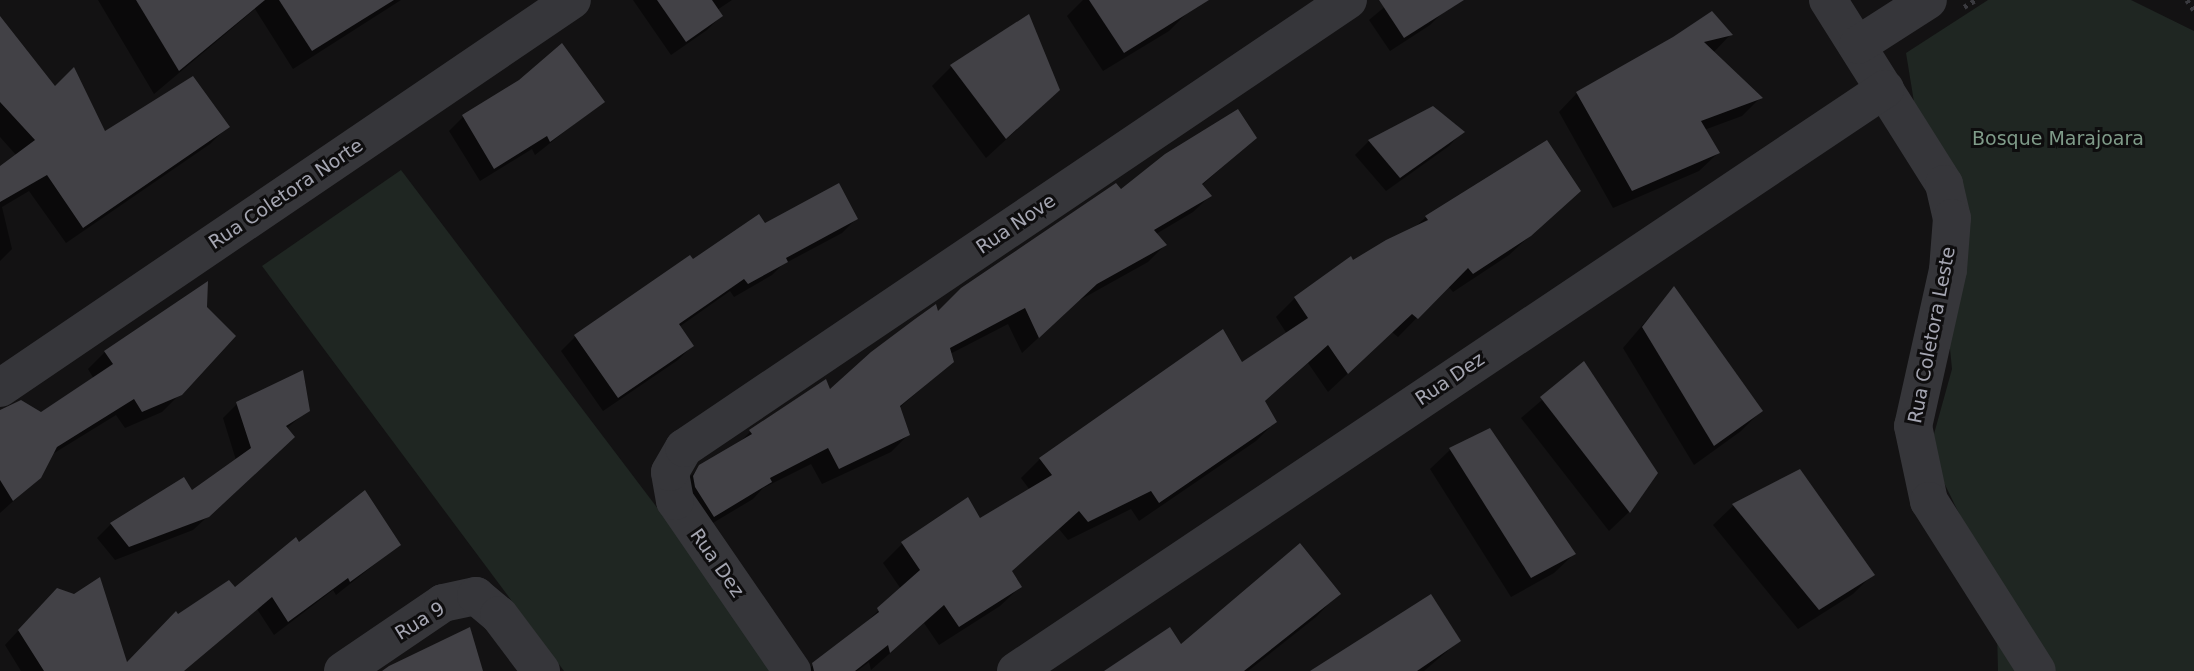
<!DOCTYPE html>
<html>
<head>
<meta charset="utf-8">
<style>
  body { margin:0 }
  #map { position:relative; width:2194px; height:671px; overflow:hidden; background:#131213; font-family:"DejaVu Sans",sans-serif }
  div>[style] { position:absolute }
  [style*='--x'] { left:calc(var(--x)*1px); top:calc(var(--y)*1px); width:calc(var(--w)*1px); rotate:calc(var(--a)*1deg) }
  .green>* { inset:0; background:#1f2622 }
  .shadow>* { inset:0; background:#0007 }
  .building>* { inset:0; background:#424146 }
  .path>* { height:4.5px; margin-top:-2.25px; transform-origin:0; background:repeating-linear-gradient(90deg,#3a3a3f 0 3.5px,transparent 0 8.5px) }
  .minor>* { height:38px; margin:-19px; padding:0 19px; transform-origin:19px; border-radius:19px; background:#36363a }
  span { translate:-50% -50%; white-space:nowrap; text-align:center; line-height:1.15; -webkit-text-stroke:6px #0e0d0e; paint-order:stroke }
  .park-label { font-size:19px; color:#7f9b89 }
  .street-label { font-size:19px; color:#a5a6b2 }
</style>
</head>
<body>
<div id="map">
  <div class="green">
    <div style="clip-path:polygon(1988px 0,2131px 0,2194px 31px,2194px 671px,1998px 671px,1996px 589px,1929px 452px,1952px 369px,1943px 279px,1906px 53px)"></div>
    <div style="clip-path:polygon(401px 170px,781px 671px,564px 671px,262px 266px)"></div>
  </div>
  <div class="shadow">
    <div style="clip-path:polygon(98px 0,401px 0,293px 69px,255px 9px,154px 94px)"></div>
    <div style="clip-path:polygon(633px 0,732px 0,717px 10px,721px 16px,707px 30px,671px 55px)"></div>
    <div style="clip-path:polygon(1083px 0,1182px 0,1189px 11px,1169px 31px,1103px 71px,1067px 16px)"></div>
    <div style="clip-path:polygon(1393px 0,1436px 0,1444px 11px,1430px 25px,1390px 51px,1369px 20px)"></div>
    <div style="clip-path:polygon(0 19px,55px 88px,104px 133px,227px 127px,210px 144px,66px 243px,29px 191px,2px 207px,12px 249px,0 261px,0 168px,17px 156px,0 137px)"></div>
    <div style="clip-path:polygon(1730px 35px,1713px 53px,1760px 98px,1742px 116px,1704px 130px,1718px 153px,1699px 171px,1613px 208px,1559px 112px,1577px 93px,1674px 39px)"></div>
    <div style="clip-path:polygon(952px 66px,1038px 110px,986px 158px,932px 86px)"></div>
    <div style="clip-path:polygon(602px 102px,535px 155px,532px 149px,480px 181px,449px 131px,463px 117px)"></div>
    <div style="clip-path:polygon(1433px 108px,1462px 132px,1449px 146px,1386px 191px,1355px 155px,1369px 141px)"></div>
    <div style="clip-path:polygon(1255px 138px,1201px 186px,1210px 196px,1193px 212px,1156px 234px,1165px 245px,1148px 262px,1078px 301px,1022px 353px,1008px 324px,950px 354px,952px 362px,899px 408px,908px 435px,891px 452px,822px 484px,811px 464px,763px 488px,753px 499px,696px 533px,683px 484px,700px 467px,738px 444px,750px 432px,829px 392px,937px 314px,1121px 192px)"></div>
    <div style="clip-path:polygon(1559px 209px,1509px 255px,1453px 292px,1448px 286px,1398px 337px,1392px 332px,1328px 392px,1308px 363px,1264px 402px,1275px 422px,1256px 441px,1139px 521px,1131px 509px,1068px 540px,1059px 529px,1010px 572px,1020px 587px,1000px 606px,939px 645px,924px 623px,871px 670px,869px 662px,857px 671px,806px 671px,859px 629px,901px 589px,883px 563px,902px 544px,968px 500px,980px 520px,1030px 490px,1021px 478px,1040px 459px,1241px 364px,1287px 334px,1276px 317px,1295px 298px,1414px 228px,1426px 217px)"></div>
    <div style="clip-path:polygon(856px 219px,842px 233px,782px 265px,772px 275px,734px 297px,730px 291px,679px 327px,692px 346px,678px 360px,603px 411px,561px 351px,575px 337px,692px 261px,764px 226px)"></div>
    <div style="clip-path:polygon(1674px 288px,1761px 411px,1741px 431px,1694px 465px,1623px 348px)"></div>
    <div style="clip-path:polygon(105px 352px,180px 394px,162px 412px,125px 428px,116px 415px,51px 455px,40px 477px,0 513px,0 410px,42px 414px,94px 379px,88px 369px)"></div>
    <div style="clip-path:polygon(1584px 364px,1656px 473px,1629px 512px,1609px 531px,1521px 418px)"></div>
    <div style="clip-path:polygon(237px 404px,308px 410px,286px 429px,279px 451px,193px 530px,115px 560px,97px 538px,111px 524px,183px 480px,192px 493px,236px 460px,223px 418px)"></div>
    <div style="clip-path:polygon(1450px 450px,1574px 554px,1554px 573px,1511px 597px,1430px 469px)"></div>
    <div style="clip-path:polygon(1799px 472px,1873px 574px,1853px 594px,1798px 629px,1713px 525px,1733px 506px)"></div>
    <div style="clip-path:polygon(299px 545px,399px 545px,336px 595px,333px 590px,274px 635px,257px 609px,181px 671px,21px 671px,5px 645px,43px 604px,126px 665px,178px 616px,235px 590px)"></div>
    <div style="clip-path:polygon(1338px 594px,1316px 617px,1248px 671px,1107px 671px)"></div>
    <div style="clip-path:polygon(1459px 641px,1424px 671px,1313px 671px)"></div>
  </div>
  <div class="building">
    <div style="clip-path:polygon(136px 0,265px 0,179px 71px)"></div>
    <div style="clip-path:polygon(279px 0,394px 0,312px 51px)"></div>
    <div style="clip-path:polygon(657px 0,712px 0,723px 16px,686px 42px)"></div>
    <div style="clip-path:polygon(1089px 0,1209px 0,1124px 53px)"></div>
    <div style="clip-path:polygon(1379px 0,1464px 0,1404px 38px)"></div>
    <div style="clip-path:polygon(1712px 11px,1733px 35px,1704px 42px,1763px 98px,1701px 121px,1720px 153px,1632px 191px,1576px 92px,1673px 37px)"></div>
    <div style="clip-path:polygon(1029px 14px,1060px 90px,1006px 139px,950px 65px)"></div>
    <div style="clip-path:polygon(0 16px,55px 86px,74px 67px,105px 131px,193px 76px,230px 127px,83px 228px,47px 175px,0 202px,0 166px,35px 140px,0 102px)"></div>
    <div style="clip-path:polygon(562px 43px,605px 102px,550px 142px,547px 136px,494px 169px,462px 115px,519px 80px)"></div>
    <div style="clip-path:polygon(1433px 106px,1465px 132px,1400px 178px,1368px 140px)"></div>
    <div style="clip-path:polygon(1238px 109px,1257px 138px,1202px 184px,1212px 196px,1154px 230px,1167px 245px,1097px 284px,1039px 338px,1025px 308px,950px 348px,954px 362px,900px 406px,910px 435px,839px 469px,828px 448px,770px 478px,772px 482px,714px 517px,695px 487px,693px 476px,699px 465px,752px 434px,749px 430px,826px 379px,830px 389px,871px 352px,915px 319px,936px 304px,938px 311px,961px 288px,1116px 183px,1121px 189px,1165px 154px)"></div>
    <div style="clip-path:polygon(1547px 140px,1581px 191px,1531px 236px,1473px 274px,1468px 268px,1418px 319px,1412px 314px,1348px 374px,1328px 345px,1265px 401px,1277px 422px,1159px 503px,1151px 491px,1088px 522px,1079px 511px,1012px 571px,1022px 587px,959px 627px,944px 605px,890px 653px,888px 645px,855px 671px,814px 671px,812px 663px,879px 612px,877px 608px,920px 570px,901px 542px,968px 497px,980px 518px,1052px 475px,1039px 458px,1223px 329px,1242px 362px,1308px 318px,1294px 297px,1351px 256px,1353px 260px,1386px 240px,1428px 220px,1425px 216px)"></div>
    <div style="clip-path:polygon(839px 183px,858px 219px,786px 258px,788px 262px,748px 284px,744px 279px,679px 324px,694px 346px,618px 398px,574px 335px,690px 255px,693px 259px,759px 214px,765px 223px)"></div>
    <div style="clip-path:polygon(208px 281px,207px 307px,236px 336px,182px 395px,142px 412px,134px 399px,57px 447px,41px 478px,13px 501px,0 480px,0 410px,21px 400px,41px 412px,113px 364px,104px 351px)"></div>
    <div style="clip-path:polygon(1674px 286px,1763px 411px,1714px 446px,1642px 327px)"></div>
    <div style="clip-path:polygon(1584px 361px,1658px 473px,1630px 513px,1540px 397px)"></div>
    <div style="clip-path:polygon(303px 370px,310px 411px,286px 426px,295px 437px,209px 517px,129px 547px,110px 523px,184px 477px,192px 490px,251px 448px,236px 402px)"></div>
    <div style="clip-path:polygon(1490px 428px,1576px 554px,1531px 578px,1449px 448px)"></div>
    <div style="clip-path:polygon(1800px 469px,1875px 575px,1819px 610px,1732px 504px)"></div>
    <div style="clip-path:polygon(365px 490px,401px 545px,350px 582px,348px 578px,288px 622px,272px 597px,184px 671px,44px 671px,18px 630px,57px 588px,74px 594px,100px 577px,127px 662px,176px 611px,178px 614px,229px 580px,235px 587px,296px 537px,299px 542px)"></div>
    <div style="clip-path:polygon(1300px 543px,1341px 594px,1244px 671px,1104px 671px,1170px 627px,1181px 644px)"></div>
    <div style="clip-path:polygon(1431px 594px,1461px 641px,1417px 671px,1310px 671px)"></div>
    <div style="clip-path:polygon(470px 627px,483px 671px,382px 671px,389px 666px)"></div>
  </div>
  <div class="path">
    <div style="--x:2187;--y:0;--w:12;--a:55"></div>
    <div style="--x:1964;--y:7;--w:13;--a:-32"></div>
  </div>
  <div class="minor">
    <div style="--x:1828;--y:0;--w:218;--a:57.8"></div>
    <div style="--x:1944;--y:184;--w:35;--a:77"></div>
    <div style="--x:1952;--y:218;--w:52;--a:94.4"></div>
    <div style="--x:1948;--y:270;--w:160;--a:102.6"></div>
    <div style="--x:1913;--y:426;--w:77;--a:78"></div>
    <div style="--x:1929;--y:501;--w:201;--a:57.6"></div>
    <div style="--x:1858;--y:45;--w:83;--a:-32.7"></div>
    <div style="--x:0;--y:388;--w:691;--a:-34.15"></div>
    <div style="--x:343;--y:671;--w:121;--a:-34.2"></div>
    <div style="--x:443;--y:603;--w:34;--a:-12"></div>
    <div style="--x:476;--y:596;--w:30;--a:40"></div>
    <div style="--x:499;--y:615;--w:70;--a:53.1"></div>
    <div style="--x:792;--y:671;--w:206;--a:-124.5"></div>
    <div style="--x:675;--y:501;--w:29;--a:-100"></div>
    <div style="--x:670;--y:472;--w:28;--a:-60"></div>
    <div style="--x:684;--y:448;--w:801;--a:-34.01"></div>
    <div style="--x:1016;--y:671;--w:1046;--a:-33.81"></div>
  </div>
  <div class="park-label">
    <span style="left:2058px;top:139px">Bosque Marajoara</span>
  </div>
  <div class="street-label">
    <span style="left:286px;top:194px;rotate:-34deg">Rua Coletora Norte</span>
    <span style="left:1016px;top:224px;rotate:-34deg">Rua Nove</span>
    <span style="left:1932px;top:335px;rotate:-79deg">Rua Coletora Leste</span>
    <span style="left:1450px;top:379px;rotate:-34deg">Rua Dez</span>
    <span style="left:717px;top:563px;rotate:55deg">Rua Dez</span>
    <span style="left:420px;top:621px;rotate:-32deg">Rua 9</span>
  </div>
</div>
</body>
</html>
